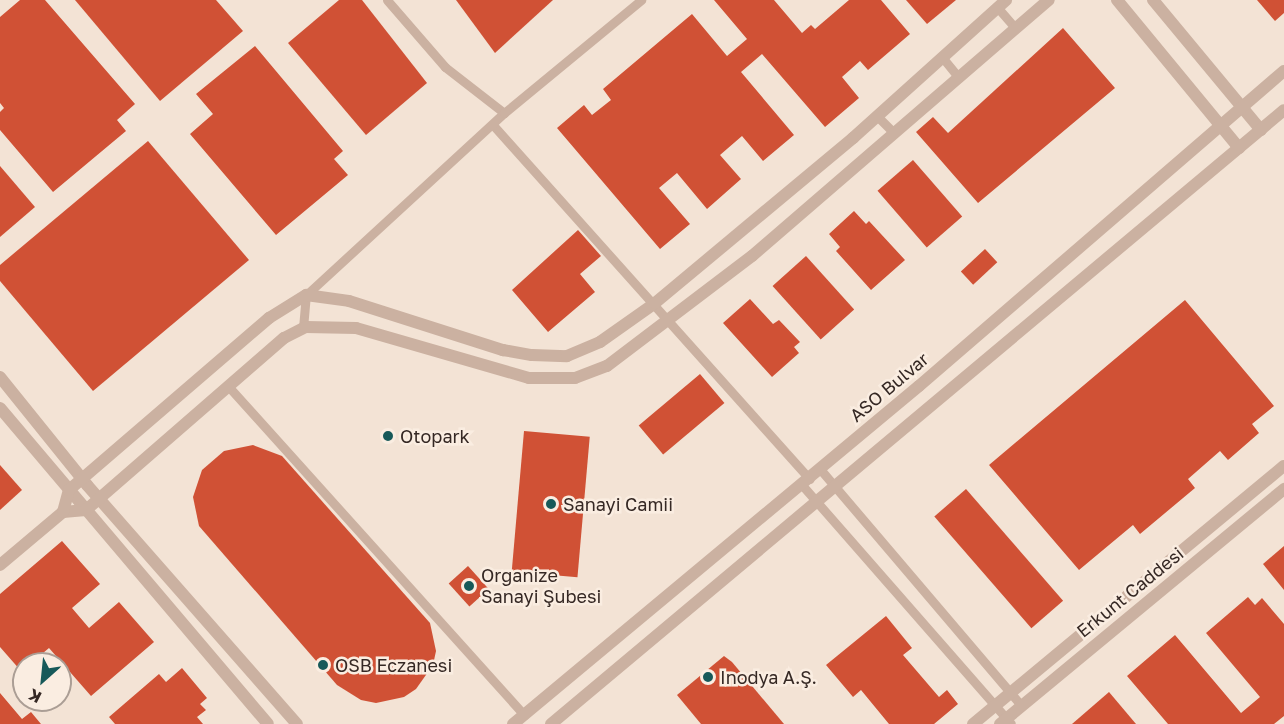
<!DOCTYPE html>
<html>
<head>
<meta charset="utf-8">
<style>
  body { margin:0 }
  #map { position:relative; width:1284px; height:724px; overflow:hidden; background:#f3e3d5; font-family:"Golos Text",sans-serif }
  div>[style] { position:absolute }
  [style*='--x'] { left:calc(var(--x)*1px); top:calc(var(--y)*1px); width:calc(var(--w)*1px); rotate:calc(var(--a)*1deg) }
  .building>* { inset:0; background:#d05135; transform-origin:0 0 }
  .minor>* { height:9px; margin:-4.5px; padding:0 4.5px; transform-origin:4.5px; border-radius:4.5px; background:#cbb1a1 }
  .tertiary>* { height:12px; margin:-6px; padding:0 6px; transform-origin:6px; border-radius:6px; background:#cbb1a1 }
  .dots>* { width:16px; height:16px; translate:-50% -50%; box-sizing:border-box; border:3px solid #faede1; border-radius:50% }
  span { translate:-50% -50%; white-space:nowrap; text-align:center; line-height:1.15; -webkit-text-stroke:5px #faede1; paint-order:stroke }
  .street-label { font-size:18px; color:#352824 }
  .poi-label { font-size:18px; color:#352824 }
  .left { translate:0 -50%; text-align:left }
  .north { position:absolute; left:12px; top:652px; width:60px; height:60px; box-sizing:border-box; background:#faede1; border:2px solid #ab9e95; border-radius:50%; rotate:207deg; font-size:16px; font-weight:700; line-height:24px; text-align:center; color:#352824 }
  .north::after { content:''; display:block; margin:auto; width:21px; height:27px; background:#175959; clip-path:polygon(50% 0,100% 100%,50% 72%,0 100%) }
</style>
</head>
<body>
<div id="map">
  <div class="building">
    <div style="clip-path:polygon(20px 0,45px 0,135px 104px,117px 120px,126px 131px,53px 192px,0 130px,0 112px,4px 108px,0 103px,0 17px)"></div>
    <div style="clip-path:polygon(75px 0,216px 0,243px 31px,160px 101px)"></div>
    <div style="clip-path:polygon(339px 0,362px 0,427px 83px,366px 135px,288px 43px)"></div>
    <div style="clip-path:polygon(456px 0,553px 0,495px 53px)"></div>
    <div style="clip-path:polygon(714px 0,774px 0,802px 33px,811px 25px,815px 29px,849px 0,881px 0,910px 34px,868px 70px,860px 61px,842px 77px,859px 98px,825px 127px,762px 54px,741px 72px,794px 135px,763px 161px,742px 136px,720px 155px,741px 179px,707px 209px,677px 173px,659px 188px,690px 224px,660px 249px,557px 128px,584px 105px,592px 115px,611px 100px,603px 89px,692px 14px,727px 56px,747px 39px)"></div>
    <div style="clip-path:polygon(906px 0,956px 0,927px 24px)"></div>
    <div style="clip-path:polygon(1257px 0,1284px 0,1284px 13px,1275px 21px)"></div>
    <div style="clip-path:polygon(1063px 28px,1115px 88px,978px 203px,916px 132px,933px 117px,948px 133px)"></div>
    <div style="clip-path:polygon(255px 46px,343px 151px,334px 159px,348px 175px,276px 235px,190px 134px,213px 114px,196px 94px)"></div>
    <div style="clip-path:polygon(148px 141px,249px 260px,93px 391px,0 281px,0 265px)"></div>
    <div style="left:913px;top:160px;width:75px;height:47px;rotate:49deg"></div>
    <div style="clip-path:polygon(0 166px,35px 207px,0 237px)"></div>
    <div style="clip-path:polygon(854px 211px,866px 224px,869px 221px,905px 260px,871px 290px,836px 251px,840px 247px,829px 234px)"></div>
    <div style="clip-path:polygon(578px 230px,601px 256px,580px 274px,595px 292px,548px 332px,512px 290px)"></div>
    <div style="left:985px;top:249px;width:18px;height:33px;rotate:47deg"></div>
    <div style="left:806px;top:256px;width:72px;height:45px;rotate:48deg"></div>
    <div style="clip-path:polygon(750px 299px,773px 324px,779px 320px,800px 342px,794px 347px,799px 353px,772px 377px,723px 323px)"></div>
    <div style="clip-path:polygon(1185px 300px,1274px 406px,1252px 424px,1259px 433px,1228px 460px,1220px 451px,1188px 479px,1195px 488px,1140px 534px,1133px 525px,1079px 570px,989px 465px)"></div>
    <div style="left:700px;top:374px;width:38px;height:80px;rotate:50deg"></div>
    <div style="left:524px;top:431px;width:66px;height:141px;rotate:5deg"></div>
    <div style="clip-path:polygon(253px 445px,282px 456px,430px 623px,436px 651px,433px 665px,416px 689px,404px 697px,376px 703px,361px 700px,337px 685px,199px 526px,193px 497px,202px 470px,224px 451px)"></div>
    <div style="clip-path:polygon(0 465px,22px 490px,0 510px)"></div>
    <div style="left:966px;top:489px;width:148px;height:42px;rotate:49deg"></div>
    <div style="clip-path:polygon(62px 541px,100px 584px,72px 608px,89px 628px,119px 602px,154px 642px,91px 696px,49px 648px,30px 664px,24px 664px,21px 671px,0 647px,0 594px)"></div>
    <div style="clip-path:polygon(1284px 546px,1284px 590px,1263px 564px)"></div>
    <div style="left:468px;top:566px;width:31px;height:26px;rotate:48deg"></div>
    <div style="clip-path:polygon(1248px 597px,1255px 605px,1262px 598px,1284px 624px,1284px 716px,1274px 724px,1168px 724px,1127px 676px,1175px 635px,1241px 713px,1260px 697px,1206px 633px)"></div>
    <div style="clip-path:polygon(886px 616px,912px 648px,903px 655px,939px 697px,947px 690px,958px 704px,934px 724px,889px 724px,861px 690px,853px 697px,826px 665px)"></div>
    <div style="clip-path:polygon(724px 656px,732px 662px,784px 724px,701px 724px,677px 695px)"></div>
    <div style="clip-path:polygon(182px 668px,207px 698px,200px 704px,206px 710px,197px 717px,203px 724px,115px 724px,109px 717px,159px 674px,166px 682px)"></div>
    <div style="clip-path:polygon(1109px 692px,1136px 724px,1072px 724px)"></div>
    <div style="clip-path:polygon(0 693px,22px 719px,31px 712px,41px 724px,0 724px)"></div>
  </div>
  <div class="minor">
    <div style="--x:387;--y:0;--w:89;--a:49.1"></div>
    <div style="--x:445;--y:67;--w:75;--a:37.9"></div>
    <div style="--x:997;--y:7;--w:28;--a:49"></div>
    <div style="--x:942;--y:57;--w:26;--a:51"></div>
    <div style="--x:877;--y:116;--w:24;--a:45"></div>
    <div style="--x:493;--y:125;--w:475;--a:48.2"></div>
    <div style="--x:303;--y:328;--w:33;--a:-85"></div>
    <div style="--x:306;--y:295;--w:269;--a:-42.6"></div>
    <div style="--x:504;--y:113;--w:178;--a:-39.5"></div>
    <div style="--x:228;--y:386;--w:443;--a:48"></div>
    <div style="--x:820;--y:469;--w:310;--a:49.6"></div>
    <div style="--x:802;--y:485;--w:317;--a:48.8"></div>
  </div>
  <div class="tertiary">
    <div style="--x:1117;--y:0;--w:192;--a:50.5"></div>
    <div style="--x:1153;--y:0;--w:169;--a:50.3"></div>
    <div style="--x:0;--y:377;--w:139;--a:51.1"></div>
    <div style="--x:87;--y:485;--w:318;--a:48.7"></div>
    <div style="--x:0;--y:408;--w:414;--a:49.7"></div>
    <div style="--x:63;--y:512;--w:23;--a:-5"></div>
    <div style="--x:86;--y:510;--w:262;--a:-41"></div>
    <div style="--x:284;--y:338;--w:25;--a:-27"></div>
    <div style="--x:306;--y:327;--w:50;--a:1.1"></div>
    <div style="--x:356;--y:328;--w:180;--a:16.1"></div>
    <div style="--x:529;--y:378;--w:46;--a:0"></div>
    <div style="--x:575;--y:378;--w:34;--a:-21"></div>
    <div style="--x:607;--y:366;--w:182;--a:-37.2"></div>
    <div style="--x:752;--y:256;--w:392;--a:-40.8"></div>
    <div style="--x:0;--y:565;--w:82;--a:-40.1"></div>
    <div style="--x:63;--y:512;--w:23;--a:-75"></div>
    <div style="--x:69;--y:490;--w:264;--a:-40.7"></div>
    <div style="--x:269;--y:318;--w:44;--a:-31.9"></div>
    <div style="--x:306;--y:295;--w:43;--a:7.9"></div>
    <div style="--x:349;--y:301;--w:162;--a:17.7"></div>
    <div style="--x:503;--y:350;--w:29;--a:10"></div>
    <div style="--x:532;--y:355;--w:35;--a:2"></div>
    <div style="--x:567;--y:356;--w:36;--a:-23"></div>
    <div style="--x:600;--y:342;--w:67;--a:-35.3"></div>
    <div style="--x:655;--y:303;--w:258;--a:-39.8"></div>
    <div style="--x:853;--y:138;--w:206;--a:-42"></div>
    <div style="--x:513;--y:724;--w:528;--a:-39.78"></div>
    <div style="--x:919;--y:386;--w:482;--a:-40.8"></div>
    <div style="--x:551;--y:724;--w:956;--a:-39.95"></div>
    <div style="--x:973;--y:724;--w:404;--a:-39.7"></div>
    <div style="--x:1000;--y:724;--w:369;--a:-39.6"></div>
  </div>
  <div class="dots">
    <div style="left:388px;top:436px;background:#175959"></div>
    <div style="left:551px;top:504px;background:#175959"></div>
    <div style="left:469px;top:586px;background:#175959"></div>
    <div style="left:323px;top:665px;background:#175959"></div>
    <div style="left:708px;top:677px;background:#175959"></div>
  </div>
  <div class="street-label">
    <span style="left:889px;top:387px;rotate:-40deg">ASO Bulvar</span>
    <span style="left:1130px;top:592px;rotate:-39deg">Erkunt Caddesi</span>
  </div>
  <div class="poi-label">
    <span class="left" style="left:400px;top:436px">Otopark</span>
    <span class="left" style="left:563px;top:504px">Sanayi Camii</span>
    <span class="left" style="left:481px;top:586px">Organize<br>Sanayi Şubesi</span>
    <span class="left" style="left:335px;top:665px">OSB Eczanesi</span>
    <span class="left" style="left:720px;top:677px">Inodya A.Ş.</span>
  </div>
  <div class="north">K</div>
</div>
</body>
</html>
